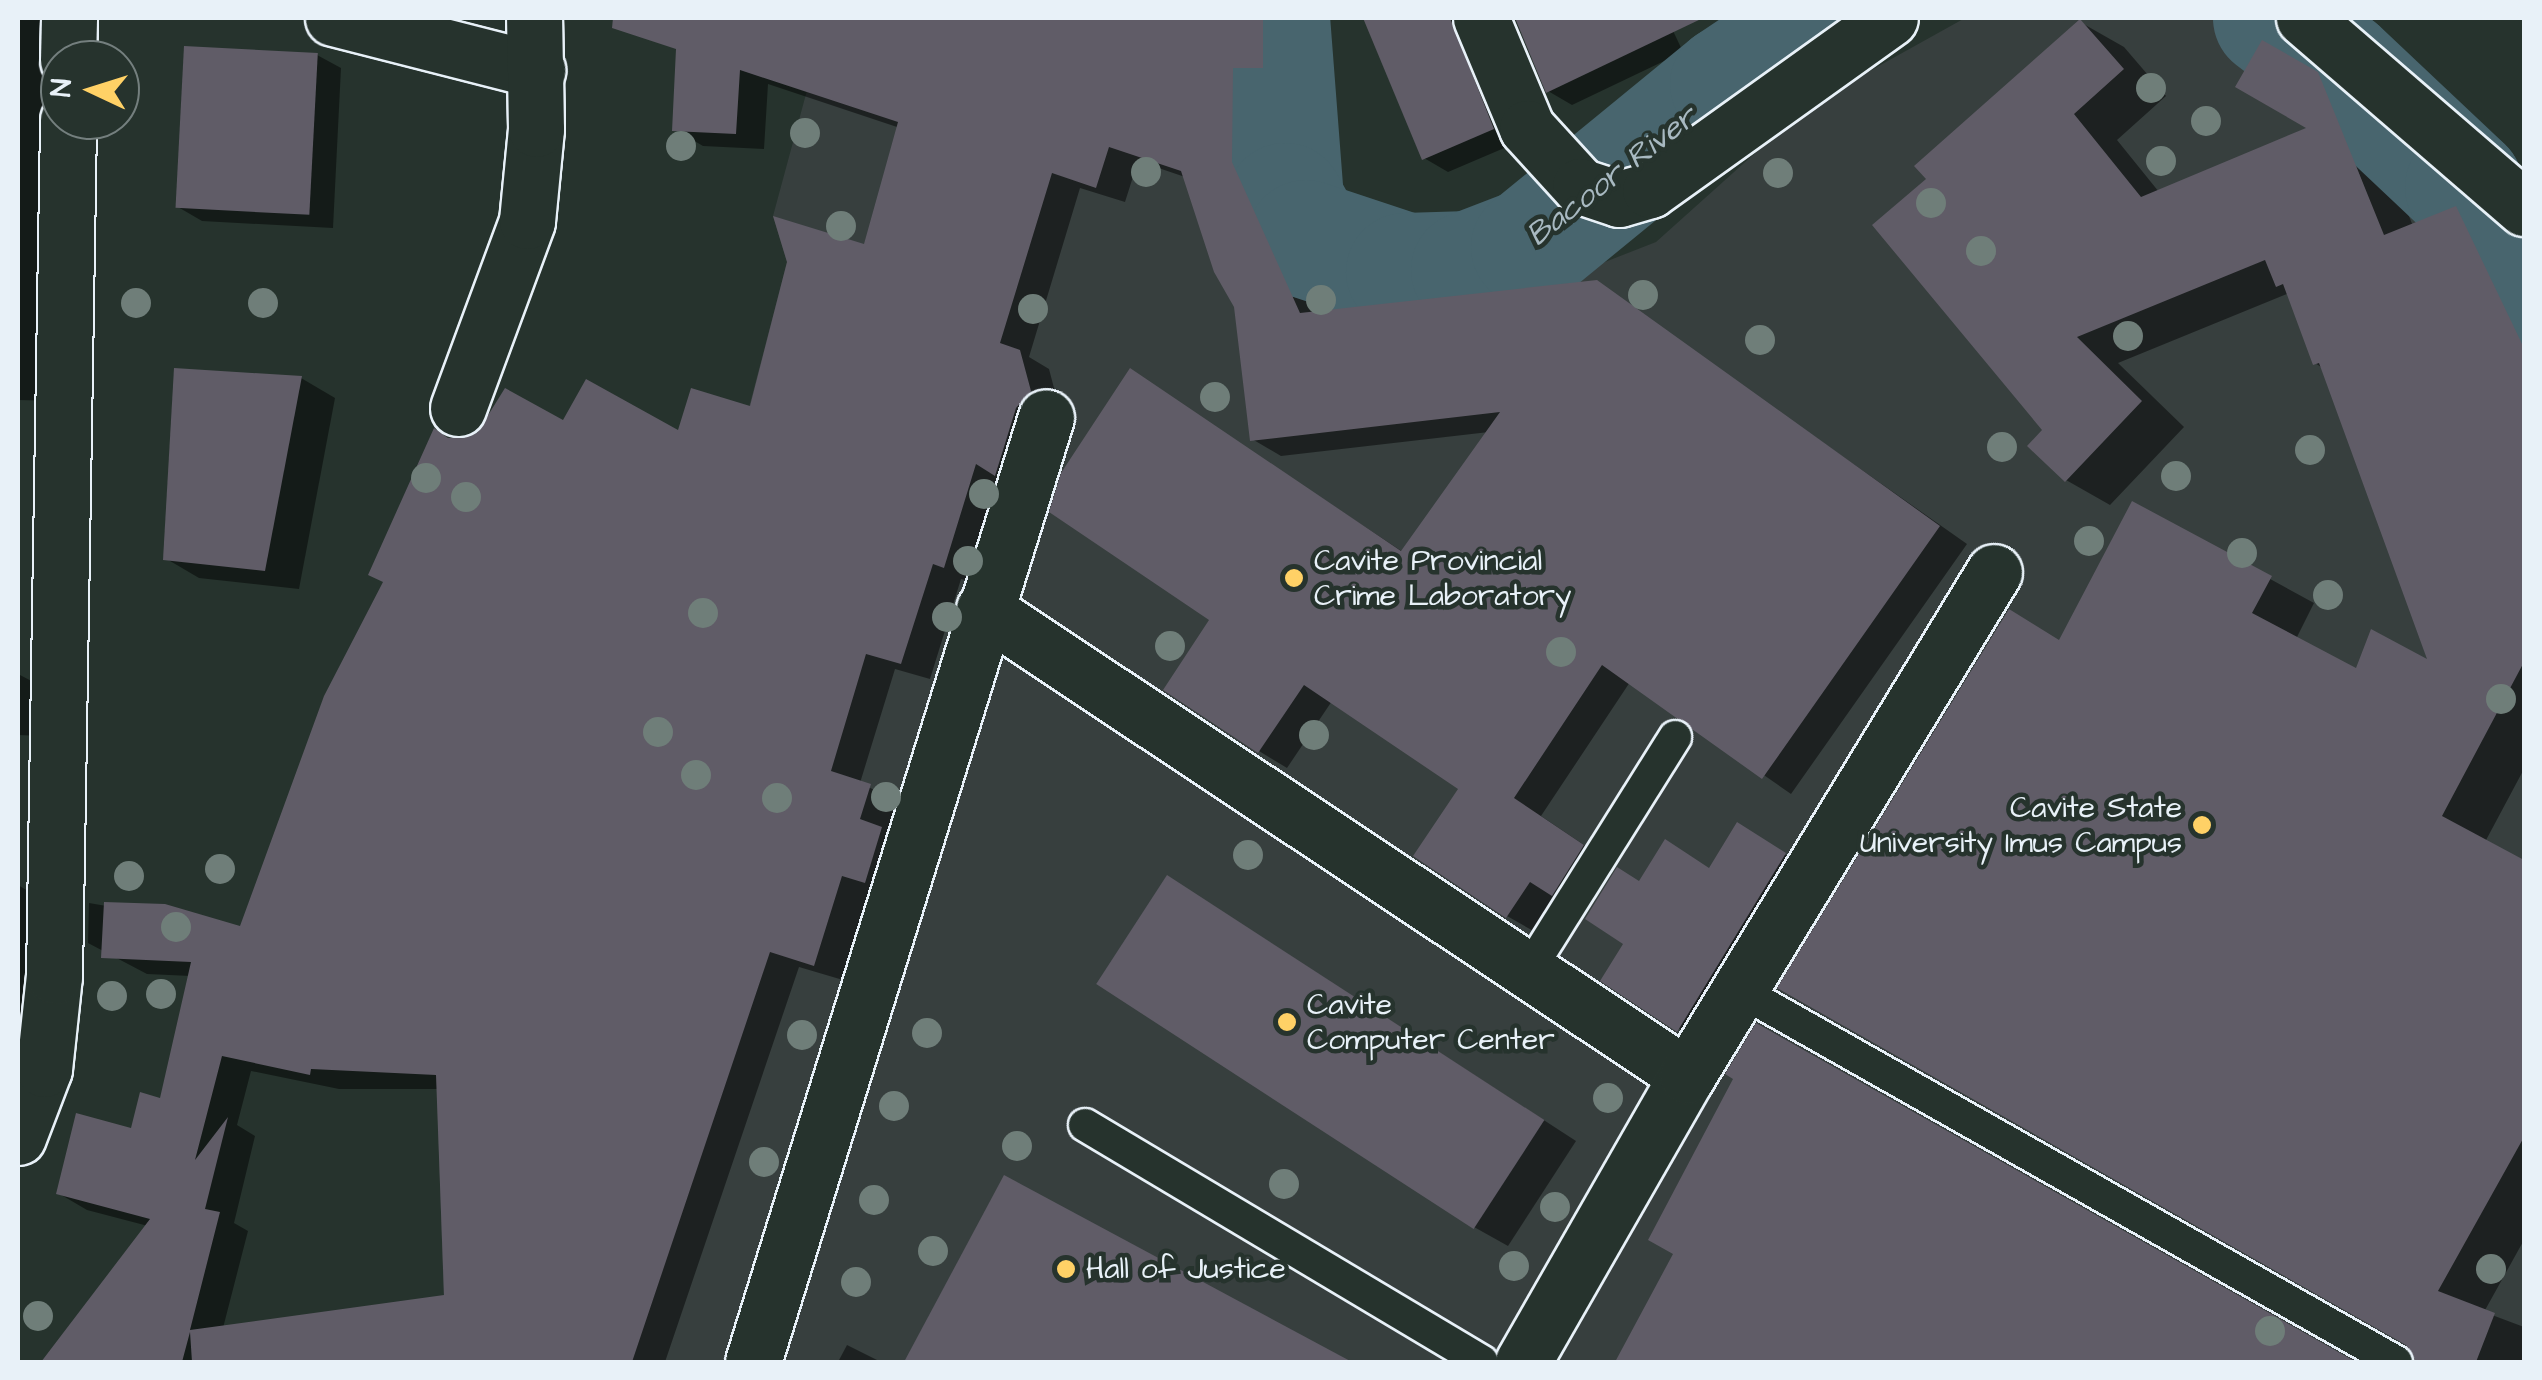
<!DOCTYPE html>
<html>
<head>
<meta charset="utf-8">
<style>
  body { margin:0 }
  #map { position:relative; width:2542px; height:1380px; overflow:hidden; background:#26332d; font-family:"Architects Daughter",sans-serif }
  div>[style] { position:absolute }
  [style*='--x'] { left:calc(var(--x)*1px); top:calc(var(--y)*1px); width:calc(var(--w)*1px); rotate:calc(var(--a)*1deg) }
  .built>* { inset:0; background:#373f3e }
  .shadow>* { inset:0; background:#0007 }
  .river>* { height:118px; margin:-59px; padding:0 59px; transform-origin:59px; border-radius:59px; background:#48656e }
  .building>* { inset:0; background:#605c67; transform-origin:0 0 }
  .roads { filter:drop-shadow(2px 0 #e8f1f8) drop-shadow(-2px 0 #e8f1f8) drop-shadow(0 2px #e8f1f8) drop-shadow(0 -2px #e8f1f8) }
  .lane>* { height:32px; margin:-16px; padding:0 16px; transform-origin:16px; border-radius:16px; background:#26332d }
  .street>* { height:55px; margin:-27.5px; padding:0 27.5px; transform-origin:27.5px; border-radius:27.5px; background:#26332d }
  .trees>* { width:30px; height:30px; margin:-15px; border-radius:50%; background:#6f7e79 }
  .dots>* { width:28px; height:28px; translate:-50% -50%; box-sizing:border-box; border:5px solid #26332d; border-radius:50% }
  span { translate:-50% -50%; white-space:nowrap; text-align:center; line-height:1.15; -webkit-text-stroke:9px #26332d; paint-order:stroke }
  .poi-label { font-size:30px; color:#e8f1f8 }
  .left { translate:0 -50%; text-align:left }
  .right { translate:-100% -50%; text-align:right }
  .water-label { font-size:32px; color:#a8b9c1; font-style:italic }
  .frame { position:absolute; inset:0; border:20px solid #e8f1f8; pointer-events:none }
  .north { position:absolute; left:40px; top:40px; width:100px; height:100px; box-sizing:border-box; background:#26332d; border:2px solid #747f7e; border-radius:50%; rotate:274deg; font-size:28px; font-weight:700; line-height:40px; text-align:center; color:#e8f1f8 }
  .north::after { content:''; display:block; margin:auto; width:35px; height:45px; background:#ffd166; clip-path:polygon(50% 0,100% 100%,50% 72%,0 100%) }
</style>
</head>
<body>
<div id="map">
  <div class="built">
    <div style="clip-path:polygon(1103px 18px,1259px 18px,1271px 206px,1291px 254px,1353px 279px,1452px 289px,1587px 269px,1656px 242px,1783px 128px,1850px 82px,1965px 18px,2252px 18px,2329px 71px,2461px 201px,2524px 334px,2524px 1362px,428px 1362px,444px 1304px,436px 1064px,735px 461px,787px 262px,773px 216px,819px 46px,1067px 127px)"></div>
  </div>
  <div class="shadow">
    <div style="clip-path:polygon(18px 18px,65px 18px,56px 401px,18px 400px)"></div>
    <div style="clip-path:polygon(evenodd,671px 18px,1291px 18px,1291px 84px,1261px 84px,1260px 180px,1320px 314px,1596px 283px,1967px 544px,1791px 794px,1630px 682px,1541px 816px,1611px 863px,1535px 932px,1507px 916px,1462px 788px,1332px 701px,1287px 768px,1259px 751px,1131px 372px,1403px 552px,1489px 432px,1281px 456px,1252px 439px,1237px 306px,1185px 177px,1138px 161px,1125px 202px,1080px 188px,1029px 357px,1049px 369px,1059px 407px,973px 582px,961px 579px,930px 679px,895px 669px,860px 783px,899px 802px,843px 980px,799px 967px,665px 1362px,47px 1362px,148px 1226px,87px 1210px,58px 1193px,162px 1101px,191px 976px,147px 974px,88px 943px,89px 903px,241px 929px,450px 440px,564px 423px,680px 434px,751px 410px,865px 248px,900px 128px,768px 84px,764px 149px,703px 146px,674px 129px,678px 49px,671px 18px,251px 1071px,339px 1089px,439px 1089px,447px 1297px,223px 1328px,248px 1231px,234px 1223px,255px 1136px,237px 1125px,251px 1071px)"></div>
    <div style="clip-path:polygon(1366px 18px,1478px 18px,1516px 143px,1448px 172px,1424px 158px)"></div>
    <div style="clip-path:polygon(1517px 18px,1667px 18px,1683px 52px,1572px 105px,1548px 91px)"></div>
    <div style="clip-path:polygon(2080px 22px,2124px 47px,2166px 96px,2117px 140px,2159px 192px,2312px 129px,2263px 43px,2387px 248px,2323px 78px,2362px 100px,2413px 226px,2456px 209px,2500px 234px,2524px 285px,2524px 769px,2485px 842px,2524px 863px,2524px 1240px,2484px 1312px,2524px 1327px,2524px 1362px,2416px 1362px,2060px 642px,2133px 504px,2314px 603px,2296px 639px,2357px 671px,2432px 665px,2324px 369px,2315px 363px,2289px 293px,2118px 363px,2184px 427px,2110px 505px,2066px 480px,1930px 180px)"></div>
    <div style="clip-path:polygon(317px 55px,341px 68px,333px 228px,202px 221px,178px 207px)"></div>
    <div style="clip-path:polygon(301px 378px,335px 398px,299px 589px,199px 578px,165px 558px)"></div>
    <div style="clip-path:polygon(18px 674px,45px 688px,42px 736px,18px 735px)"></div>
    <div style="clip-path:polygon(1759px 838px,1806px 868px,1700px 1042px,1603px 980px,1627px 944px,1640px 883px,1710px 870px)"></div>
    <div style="clip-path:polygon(18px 885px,43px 900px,36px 1039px,18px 1038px)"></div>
    <div style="clip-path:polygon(1201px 898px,1576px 1141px,1508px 1246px,1474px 1227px)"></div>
    <div style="clip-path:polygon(1757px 1026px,2351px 1362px,1618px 1362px,1676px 1253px)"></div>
    <div style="clip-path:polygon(1005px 1178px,1346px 1362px,906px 1362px)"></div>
    <div style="clip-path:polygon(847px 1345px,881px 1362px,838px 1362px)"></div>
  </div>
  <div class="river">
    <div style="--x:1271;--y:18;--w:185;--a:85.6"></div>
    <div style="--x:1285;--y:202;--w:43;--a:60.4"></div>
    <div style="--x:1306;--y:239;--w:104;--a:18.4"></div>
    <div style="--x:1405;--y:272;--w:65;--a:-1.8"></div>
    <div style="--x:1470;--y:270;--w:64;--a:-21"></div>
    <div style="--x:1530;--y:247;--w:257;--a:-39.3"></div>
    <div style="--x:1729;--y:84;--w:119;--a:-33.7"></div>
    <div style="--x:2272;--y:18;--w:84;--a:37.3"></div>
    <div style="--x:2339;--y:69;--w:172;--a:43.3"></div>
    <div style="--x:2464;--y:187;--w:122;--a:60.5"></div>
  </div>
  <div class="building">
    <div style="clip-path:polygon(evenodd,613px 18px,1263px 18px,1263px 68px,1233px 68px,1232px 162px,1300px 313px,1597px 280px,1940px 526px,1762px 779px,1602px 665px,1514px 798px,1584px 845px,1552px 896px,1530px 882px,1506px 918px,1413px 856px,1458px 789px,1304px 685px,1258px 753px,1163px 690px,1209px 620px,1049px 512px,1061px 473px,1130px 368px,1401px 551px,1500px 412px,1250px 441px,1234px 307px,1214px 272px,1181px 171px,1109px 147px,1096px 188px,1052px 173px,1000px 343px,1020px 350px,1031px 391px,1016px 408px,995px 476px,976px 464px,944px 568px,933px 564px,901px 664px,866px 654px,831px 771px,871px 784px,860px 819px,882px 827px,865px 883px,842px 876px,814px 966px,770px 952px,632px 1362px,192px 1362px,190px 1332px,182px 1362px,41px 1362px,150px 1219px,56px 1194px,76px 1113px,131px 1128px,140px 1092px,160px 1098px,191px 962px,101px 958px,104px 902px,165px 904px,240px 926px,324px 696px,383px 582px,368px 575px,434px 428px,448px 438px,477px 433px,505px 388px,563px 420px,586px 379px,678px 430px,691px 388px,750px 406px,787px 262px,773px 216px,864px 244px,898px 122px,740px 70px,736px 134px,672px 131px,676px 49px,612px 28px,613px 18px,222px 1056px,310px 1075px,311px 1069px,436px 1075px,444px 1295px,190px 1330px,220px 1212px,205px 1209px,228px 1117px,195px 1160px,222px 1056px)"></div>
    <div style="clip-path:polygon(1363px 18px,1450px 18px,1494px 129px,1422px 160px)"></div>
    <div style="clip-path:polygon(1515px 18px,1703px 18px,1546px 93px)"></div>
    <div style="clip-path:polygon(2080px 19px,2124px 69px,2074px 114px,2141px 197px,2306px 128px,2235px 87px,2262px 40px,2318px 72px,2384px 235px,2456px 206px,2524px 348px,2524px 662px,2442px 816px,2524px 860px,2524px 1137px,2438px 1291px,2495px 1313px,2476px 1362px,2416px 1362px,2406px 1345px,1777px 988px,2009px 609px,2059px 640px,2132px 501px,2272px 576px,2252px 613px,2356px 668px,2371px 629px,2427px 659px,2319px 363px,2313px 365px,2283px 284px,2276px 287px,2265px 260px,2077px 337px,2142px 401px,2065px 482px,2027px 446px,2042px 430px,1872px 225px,1926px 179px,1914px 166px)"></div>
    <div style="left:184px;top:46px;width:134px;height:162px;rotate:3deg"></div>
    <div style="clip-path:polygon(174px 368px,302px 376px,265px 571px,163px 560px)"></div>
    <div style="clip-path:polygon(1737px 822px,1786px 853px,1677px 1032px,1600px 981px,1623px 944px,1585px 919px,1617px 867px,1639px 881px,1665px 839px,1709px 868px)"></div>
    <div style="left:1167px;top:875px;width:450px;height:130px;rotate:33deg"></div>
    <div style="clip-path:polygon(1756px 1023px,2356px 1362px,1615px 1362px,1673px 1254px,1648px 1240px,1733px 1079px,1725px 1074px)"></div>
    <div style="clip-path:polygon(1004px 1175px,1352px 1362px,904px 1362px)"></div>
  </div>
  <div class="roads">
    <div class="lane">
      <div style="--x:1529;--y:970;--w:275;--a:-57.9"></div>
      <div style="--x:1739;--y:990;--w:755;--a:29.52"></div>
      <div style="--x:1085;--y:1125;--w:462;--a:30.8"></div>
    </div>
    <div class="street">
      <div style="--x:333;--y:18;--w:211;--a:14.3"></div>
      <div style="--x:1481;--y:18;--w:119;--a:67.3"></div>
      <div style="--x:1527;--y:128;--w:79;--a:47.6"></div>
      <div style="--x:1580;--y:186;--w:41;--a:18.4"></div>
      <div style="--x:1619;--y:199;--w:32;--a:-16"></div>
      <div style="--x:1650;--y:190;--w:295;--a:-35.6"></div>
      <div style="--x:2304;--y:18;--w:291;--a:40.8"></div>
      <div style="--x:68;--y:60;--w:42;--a:-88.6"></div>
      <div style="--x:458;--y:408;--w:199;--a:-69.7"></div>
      <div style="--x:527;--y:221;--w:92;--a:-84.4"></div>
      <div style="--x:536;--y:129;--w:111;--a:-91"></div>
      <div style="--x:984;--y:609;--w:844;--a:33.6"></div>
      <div style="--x:18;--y:1137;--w:73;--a:-69.1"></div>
      <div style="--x:44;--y:1069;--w:94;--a:-83.9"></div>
      <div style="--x:54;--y:976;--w:856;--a:-89.06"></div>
      <div style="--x:753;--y:1362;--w:989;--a:-72.77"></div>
      <div style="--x:1523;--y:1362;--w:330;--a:-60.2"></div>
      <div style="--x:1687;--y:1076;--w:590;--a:-58.65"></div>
    </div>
  </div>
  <div class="trees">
    <div style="left:2151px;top:88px"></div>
    <div style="left:2206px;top:121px"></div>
    <div style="left:805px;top:133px"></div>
    <div style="left:681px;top:146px"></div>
    <div style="left:2161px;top:161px"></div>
    <div style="left:1146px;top:172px"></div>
    <div style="left:1778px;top:173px"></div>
    <div style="left:1931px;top:203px"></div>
    <div style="left:841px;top:226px"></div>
    <div style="left:1981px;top:251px"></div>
    <div style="left:1643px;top:295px"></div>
    <div style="left:1321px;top:300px"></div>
    <div style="left:136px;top:303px"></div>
    <div style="left:263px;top:303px"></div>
    <div style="left:1033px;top:309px"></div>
    <div style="left:2128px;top:336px"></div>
    <div style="left:1760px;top:340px"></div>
    <div style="left:1215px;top:397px"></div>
    <div style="left:2002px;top:447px"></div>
    <div style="left:2310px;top:450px"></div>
    <div style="left:2176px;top:476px"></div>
    <div style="left:426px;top:478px"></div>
    <div style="left:984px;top:494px"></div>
    <div style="left:466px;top:497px"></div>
    <div style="left:2089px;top:541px"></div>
    <div style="left:2242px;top:553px"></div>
    <div style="left:968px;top:561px"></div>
    <div style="left:2328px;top:595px"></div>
    <div style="left:703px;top:613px"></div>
    <div style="left:947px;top:617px"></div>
    <div style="left:1170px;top:646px"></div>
    <div style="left:1561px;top:652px"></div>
    <div style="left:2501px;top:699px"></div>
    <div style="left:658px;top:732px"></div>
    <div style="left:1314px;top:735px"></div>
    <div style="left:696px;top:775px"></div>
    <div style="left:886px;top:797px"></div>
    <div style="left:777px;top:798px"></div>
    <div style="left:1248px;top:855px"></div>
    <div style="left:220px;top:869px"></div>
    <div style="left:129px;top:876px"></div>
    <div style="left:176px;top:927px"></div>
    <div style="left:161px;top:994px"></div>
    <div style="left:112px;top:996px"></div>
    <div style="left:927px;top:1033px"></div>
    <div style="left:802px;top:1035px"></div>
    <div style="left:1608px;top:1098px"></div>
    <div style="left:894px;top:1106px"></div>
    <div style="left:1017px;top:1146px"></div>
    <div style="left:764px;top:1162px"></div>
    <div style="left:1284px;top:1184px"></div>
    <div style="left:874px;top:1200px"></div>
    <div style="left:1555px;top:1207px"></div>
    <div style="left:933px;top:1251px"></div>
    <div style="left:1514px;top:1266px"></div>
    <div style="left:2491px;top:1269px"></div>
    <div style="left:856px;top:1282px"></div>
    <div style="left:38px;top:1316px"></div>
    <div style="left:2270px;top:1331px"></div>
  </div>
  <div class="dots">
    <div style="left:1294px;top:578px;background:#ffd166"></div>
    <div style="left:2202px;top:825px;background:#ffd166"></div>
    <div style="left:1287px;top:1022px;background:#ffd166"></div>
    <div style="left:1066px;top:1269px;background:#ffd166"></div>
  </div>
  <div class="poi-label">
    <span class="left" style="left:1314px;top:578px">Cavite Provincial<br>Crime Laboratory</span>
    <span class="right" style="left:2182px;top:825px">Cavite State<br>University Imus Campus</span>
    <span class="left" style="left:1307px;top:1022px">Cavite<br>Computer Center</span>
    <span class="left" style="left:1086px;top:1269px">Hall of Justice</span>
  </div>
  <div class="water-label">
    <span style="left:1612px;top:177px;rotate:-38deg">Bacoor River</span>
  </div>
  <div class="frame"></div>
  <div class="north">N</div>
</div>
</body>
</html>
